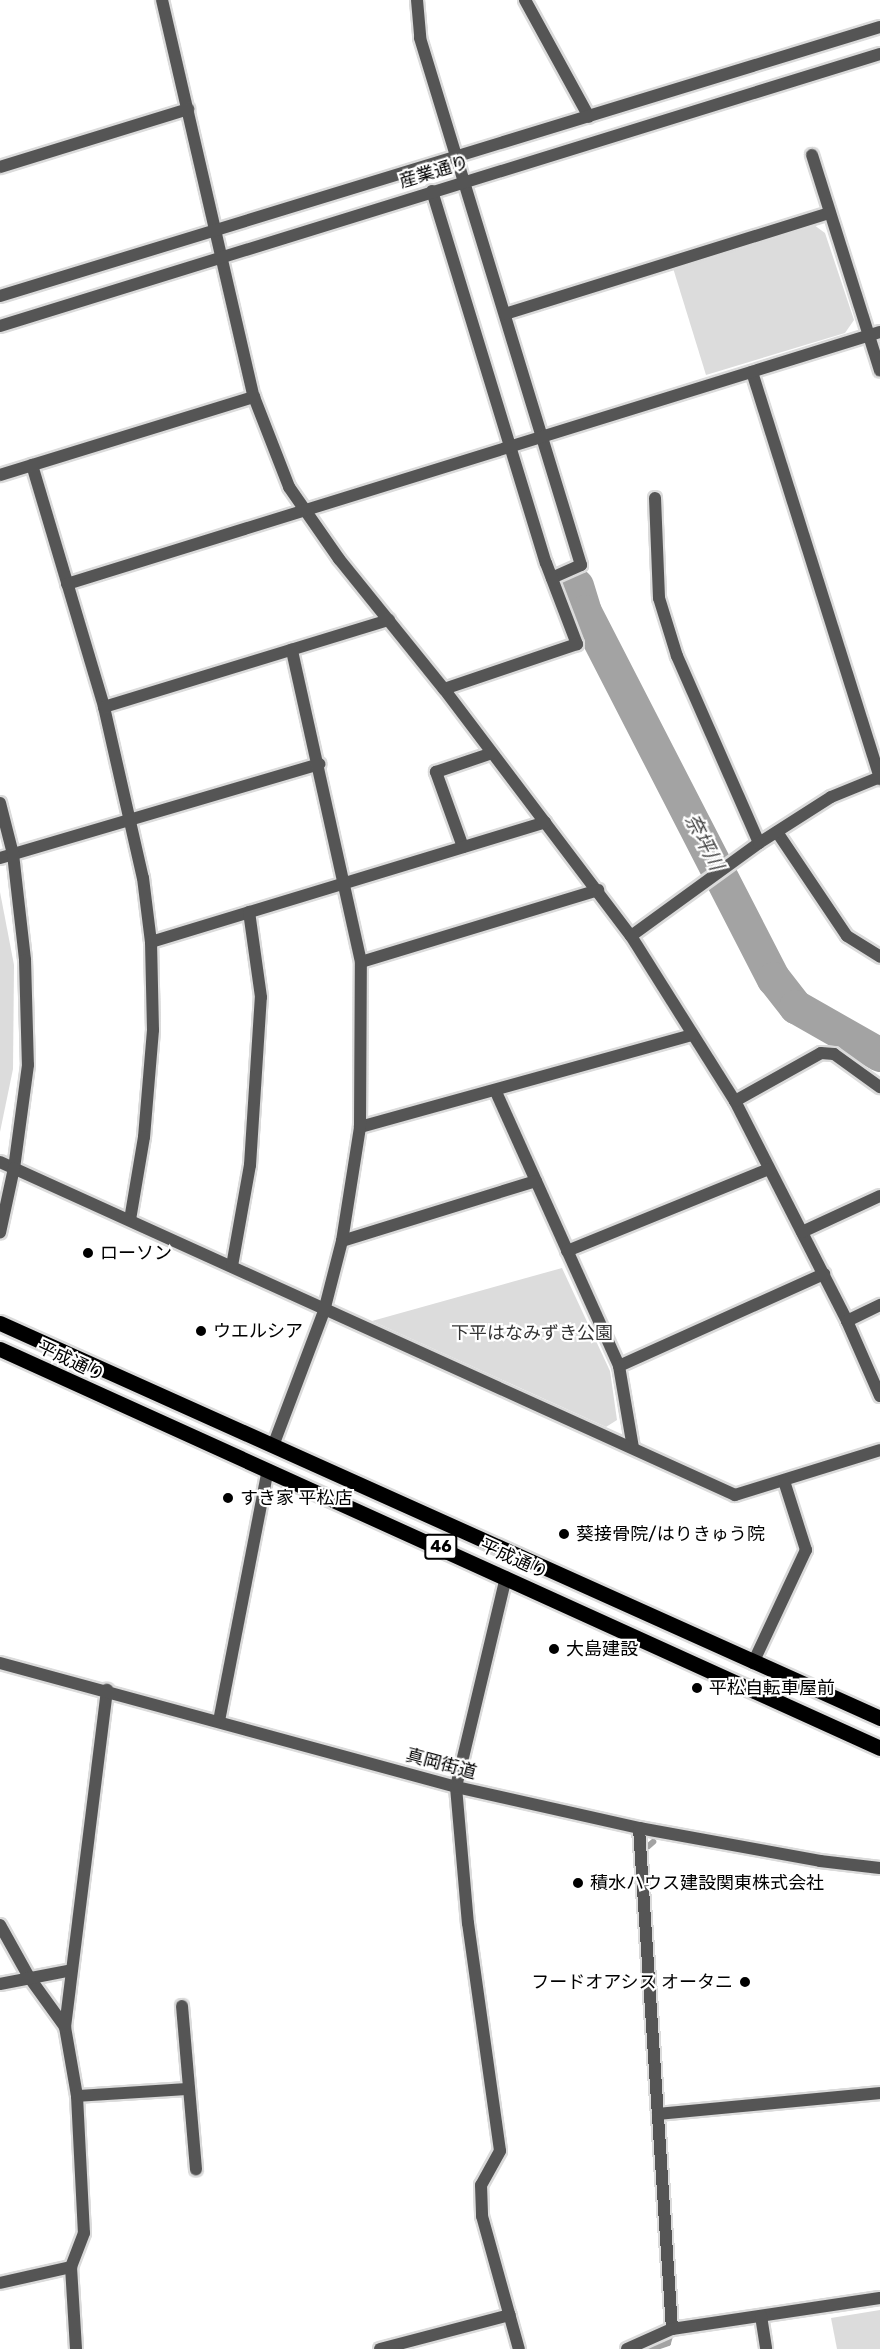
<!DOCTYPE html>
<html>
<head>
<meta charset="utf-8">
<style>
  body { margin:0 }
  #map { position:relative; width:880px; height:2349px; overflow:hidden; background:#fff; font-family:Rubik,"Noto Sans JP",sans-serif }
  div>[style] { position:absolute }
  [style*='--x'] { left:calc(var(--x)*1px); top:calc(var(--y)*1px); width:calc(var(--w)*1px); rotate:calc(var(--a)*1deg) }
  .green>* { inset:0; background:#dcdcdc }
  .stream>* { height:6px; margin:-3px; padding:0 3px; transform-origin:3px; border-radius:3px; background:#a3a3a3 }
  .river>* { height:34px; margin:-17px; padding:0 17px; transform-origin:17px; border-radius:17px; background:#a3a3a3 }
  .roads { filter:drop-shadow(2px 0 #dbdbdb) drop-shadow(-2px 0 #dbdbdb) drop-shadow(0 2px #dbdbdb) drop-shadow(0 -2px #dbdbdb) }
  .minor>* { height:12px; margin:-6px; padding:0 6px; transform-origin:6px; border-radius:6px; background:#555 }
  .tertiary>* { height:12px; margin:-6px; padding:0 6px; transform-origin:6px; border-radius:6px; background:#555 }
  .primary>* { height:15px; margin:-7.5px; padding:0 7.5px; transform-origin:7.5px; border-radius:7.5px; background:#000 }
  .dots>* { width:16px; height:16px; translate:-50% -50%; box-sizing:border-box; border:3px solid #fff; border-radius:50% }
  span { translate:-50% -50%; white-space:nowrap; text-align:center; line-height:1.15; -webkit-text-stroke:4.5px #fff; paint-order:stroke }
  .shield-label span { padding:2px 4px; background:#fff; border:2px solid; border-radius:4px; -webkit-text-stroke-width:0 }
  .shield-label { font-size:16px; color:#000; font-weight:700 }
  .street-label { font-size:18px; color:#000 }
  .poi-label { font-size:18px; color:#000 }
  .left { translate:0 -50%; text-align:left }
  .right { translate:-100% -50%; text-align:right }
  .park-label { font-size:18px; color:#333 }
  .water-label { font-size:20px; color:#444; font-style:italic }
</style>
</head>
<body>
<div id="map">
  <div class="green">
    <div style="clip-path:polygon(814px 225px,825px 233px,854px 320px,845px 333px,706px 375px,673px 268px)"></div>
    <div style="clip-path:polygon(0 892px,14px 965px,13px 1069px,0 1132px)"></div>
    <div style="clip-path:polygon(562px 1268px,610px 1371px,617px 1420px,606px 1427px,372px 1321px)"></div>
    <div style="clip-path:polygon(880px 2310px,880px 2349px,837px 2349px,831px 2318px)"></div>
  </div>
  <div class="stream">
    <div style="--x:646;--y:1855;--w:6;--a:-99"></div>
    <div style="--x:645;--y:1849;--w:11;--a:-41"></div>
    <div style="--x:651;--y:2349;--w:18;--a:-19"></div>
    <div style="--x:668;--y:2343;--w:15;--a:-74"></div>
  </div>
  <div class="river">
    <div style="--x:577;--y:586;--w:27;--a:73"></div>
    <div style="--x:585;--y:612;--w:413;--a:62.8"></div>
    <div style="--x:774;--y:979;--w:36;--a:52"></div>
    <div style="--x:796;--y:1007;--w:97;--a:29.7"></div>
  </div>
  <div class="roads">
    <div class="minor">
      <div style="--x:162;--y:0;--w:408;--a:77"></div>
      <div style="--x:254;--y:397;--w:97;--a:68.7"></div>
      <div style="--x:289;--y:487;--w:88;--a:55.2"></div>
      <div style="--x:339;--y:559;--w:167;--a:51.1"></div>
      <div style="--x:444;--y:689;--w:310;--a:52.9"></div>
      <div style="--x:631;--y:936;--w:195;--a:57.8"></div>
      <div style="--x:735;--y:1101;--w:247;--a:63"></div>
      <div style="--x:847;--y:1321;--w:82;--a:66.3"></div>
      <div style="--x:417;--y:0;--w:38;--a:85"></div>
      <div style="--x:420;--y:38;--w:551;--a:73.01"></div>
      <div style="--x:581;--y:565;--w:32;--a:156"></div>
      <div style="--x:525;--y:0;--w:133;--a:61.3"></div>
      <div style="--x:812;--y:155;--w:226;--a:72.5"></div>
      <div style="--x:0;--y:167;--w:197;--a:-17.1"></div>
      <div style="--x:432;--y:191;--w:389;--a:73"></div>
      <div style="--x:546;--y:563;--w:87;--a:69.1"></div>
      <div style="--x:577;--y:644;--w:140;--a:161.3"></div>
      <div style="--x:505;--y:314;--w:340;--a:-17.3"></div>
      <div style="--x:752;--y:372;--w:427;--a:72.5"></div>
      <div style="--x:32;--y:465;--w:252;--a:73.4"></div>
      <div style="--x:104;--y:707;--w:175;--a:77.2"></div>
      <div style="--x:143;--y:878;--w:64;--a:82.9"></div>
      <div style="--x:151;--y:942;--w:88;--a:88.7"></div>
      <div style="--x:153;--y:1030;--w:107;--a:94.8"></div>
      <div style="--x:144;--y:1137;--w:84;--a:99.6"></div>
      <div style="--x:0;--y:475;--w:266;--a:-17.1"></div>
      <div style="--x:655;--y:498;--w:100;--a:87.7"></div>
      <div style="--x:659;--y:598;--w:61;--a:72.8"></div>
      <div style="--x:677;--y:656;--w:204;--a:66.3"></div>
      <div style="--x:67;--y:584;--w:851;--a:-17.22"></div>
      <div style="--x:104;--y:707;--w:298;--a:-17"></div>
      <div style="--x:777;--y:832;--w:125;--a:56.1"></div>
      <div style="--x:847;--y:936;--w:39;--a:32"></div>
      <div style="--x:463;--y:847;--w:80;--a:-109.8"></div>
      <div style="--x:436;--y:772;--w:59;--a:-18.7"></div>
      <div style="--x:0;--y:858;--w:333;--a:-16.4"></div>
      <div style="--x:631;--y:936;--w:158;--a:-36"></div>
      <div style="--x:759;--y:843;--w:85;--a:-32.6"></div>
      <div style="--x:831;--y:797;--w:53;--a:-22.2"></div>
      <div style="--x:151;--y:942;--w:412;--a:-16.9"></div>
      <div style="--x:361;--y:962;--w:248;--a:-16.9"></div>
      <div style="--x:496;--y:1092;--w:300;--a:65.8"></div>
      <div style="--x:619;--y:1366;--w:83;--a:80.3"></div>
      <div style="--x:735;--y:1101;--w:98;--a:-29.2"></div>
      <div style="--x:821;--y:1053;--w:13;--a:4"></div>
      <div style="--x:834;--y:1054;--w:57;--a:35.7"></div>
      <div style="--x:360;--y:1127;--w:345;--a:-15.5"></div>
      <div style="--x:0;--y:1162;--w:807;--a:24.37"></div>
      <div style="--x:735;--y:1495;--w:152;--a:-17.2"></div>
      <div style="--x:802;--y:1232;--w:86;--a:-24.8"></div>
      <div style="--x:342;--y:1241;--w:203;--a:-17.2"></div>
      <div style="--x:567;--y:1251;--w:218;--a:-22.1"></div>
      <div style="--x:232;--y:1266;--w:103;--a:-79.9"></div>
      <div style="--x:250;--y:1165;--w:168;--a:-86.3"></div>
      <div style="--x:261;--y:997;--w:86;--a:-98"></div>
      <div style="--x:847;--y:1321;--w:37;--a:-26"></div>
      <div style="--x:619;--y:1366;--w:225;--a:-24.2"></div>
      <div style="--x:273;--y:1446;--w:144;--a:-69.3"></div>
      <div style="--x:324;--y:1311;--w:72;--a:-75.6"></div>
      <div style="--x:342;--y:1241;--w:115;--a:-81"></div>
      <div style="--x:360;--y:1127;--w:165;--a:-89.7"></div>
      <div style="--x:361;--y:962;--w:320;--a:-102.5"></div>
      <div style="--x:506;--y:1577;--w:216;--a:103.4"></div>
      <div style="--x:456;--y:1787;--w:137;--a:85"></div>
      <div style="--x:468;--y:1923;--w:230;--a:82"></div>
      <div style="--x:500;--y:2151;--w:39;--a:119"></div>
      <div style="--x:481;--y:2185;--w:31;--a:88"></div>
      <div style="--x:482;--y:2216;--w:138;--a:74.5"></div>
      <div style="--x:753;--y:1663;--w:125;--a:-64.9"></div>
      <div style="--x:806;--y:1550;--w:72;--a:-107.7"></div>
      <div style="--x:219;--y:1721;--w:256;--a:-79"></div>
      <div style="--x:639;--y:1828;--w:502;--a:86.23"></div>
      <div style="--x:672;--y:2329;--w:210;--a:-8.5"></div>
      <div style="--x:0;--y:1925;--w:60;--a:60.9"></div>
      <div style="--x:29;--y:1977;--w:62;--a:54.2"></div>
      <div style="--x:65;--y:2027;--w:70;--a:80.1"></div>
      <div style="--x:77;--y:2096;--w:137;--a:87.1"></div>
      <div style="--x:84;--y:2233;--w:36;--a:111"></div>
      <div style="--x:71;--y:2267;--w:82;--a:86.5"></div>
      <div style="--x:0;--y:1984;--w:73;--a:-11"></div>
      <div style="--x:182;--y:2006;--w:164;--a:85.1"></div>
      <div style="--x:65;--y:2027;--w:340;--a:-82.9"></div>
      <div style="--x:77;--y:2096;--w:112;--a:-3.6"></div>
      <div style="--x:658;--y:2114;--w:223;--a:-5.4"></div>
      <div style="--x:0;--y:2283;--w:73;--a:-12.7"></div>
      <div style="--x:761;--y:2316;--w:33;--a:81"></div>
      <div style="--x:380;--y:2349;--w:134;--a:-14.7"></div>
      <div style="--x:627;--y:2349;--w:49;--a:-24"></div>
    </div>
    <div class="tertiary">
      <div style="--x:0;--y:296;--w:920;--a:-17"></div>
      <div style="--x:0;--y:326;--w:921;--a:-17.18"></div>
      <div style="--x:0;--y:803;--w:53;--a:75.7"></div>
      <div style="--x:13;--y:854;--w:107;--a:83.5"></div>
      <div style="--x:25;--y:960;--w:105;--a:88.4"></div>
      <div style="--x:28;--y:1065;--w:104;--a:97.7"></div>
      <div style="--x:14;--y:1168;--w:66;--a:102.2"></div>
      <div style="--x:0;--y:1663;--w:473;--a:15.2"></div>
      <div style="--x:456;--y:1787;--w:188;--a:12.6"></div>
      <div style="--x:639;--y:1828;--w:184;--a:10.3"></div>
      <div style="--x:820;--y:1861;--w:60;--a:6.7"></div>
    </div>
    <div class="primary">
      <div style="--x:0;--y:1323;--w:965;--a:24.17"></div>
      <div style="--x:0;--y:1349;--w:966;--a:24.39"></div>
    </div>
  </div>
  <div class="dots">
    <div style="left:88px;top:1253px;background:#000"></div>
    <div style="left:201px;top:1331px;background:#000"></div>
    <div style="left:228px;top:1498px;background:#000"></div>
    <div style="left:564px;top:1534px;background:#000"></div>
    <div style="left:554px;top:1649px;background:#000"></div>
    <div style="left:697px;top:1688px;background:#000"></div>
    <div style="left:578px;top:1883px;background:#000"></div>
    <div style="left:745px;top:1982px;background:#000"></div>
  </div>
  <div class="shield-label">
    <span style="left:441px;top:1547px">46</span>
  </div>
  <div class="street-label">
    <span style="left:434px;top:172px;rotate:-17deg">産業通り</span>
    <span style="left:71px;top:1361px;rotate:25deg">平成通り</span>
    <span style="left:514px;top:1559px;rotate:24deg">平成通り</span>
    <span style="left:441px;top:1764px;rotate:15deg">真岡街道</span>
  </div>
  <div class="poi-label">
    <span class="left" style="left:100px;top:1253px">ローソン</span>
    <span class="left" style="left:213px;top:1331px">ウエルシア</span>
    <span class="left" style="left:240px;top:1498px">すき家 平松店</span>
    <span class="left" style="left:576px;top:1534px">葵接骨院/はりきゅう院</span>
    <span class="left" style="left:566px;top:1649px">大島建設</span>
    <span class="left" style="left:709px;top:1688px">平松自転車屋前</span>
    <span class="left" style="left:590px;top:1883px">積水ハウス建設関東株式会社</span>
    <span class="right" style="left:733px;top:1982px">フードオアシス オータニ</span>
  </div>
  <div class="park-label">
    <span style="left:532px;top:1333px">下平はなみずき公園</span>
  </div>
  <div class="water-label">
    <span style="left:704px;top:842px;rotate:63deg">奈坪川</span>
  </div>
</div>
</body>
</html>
